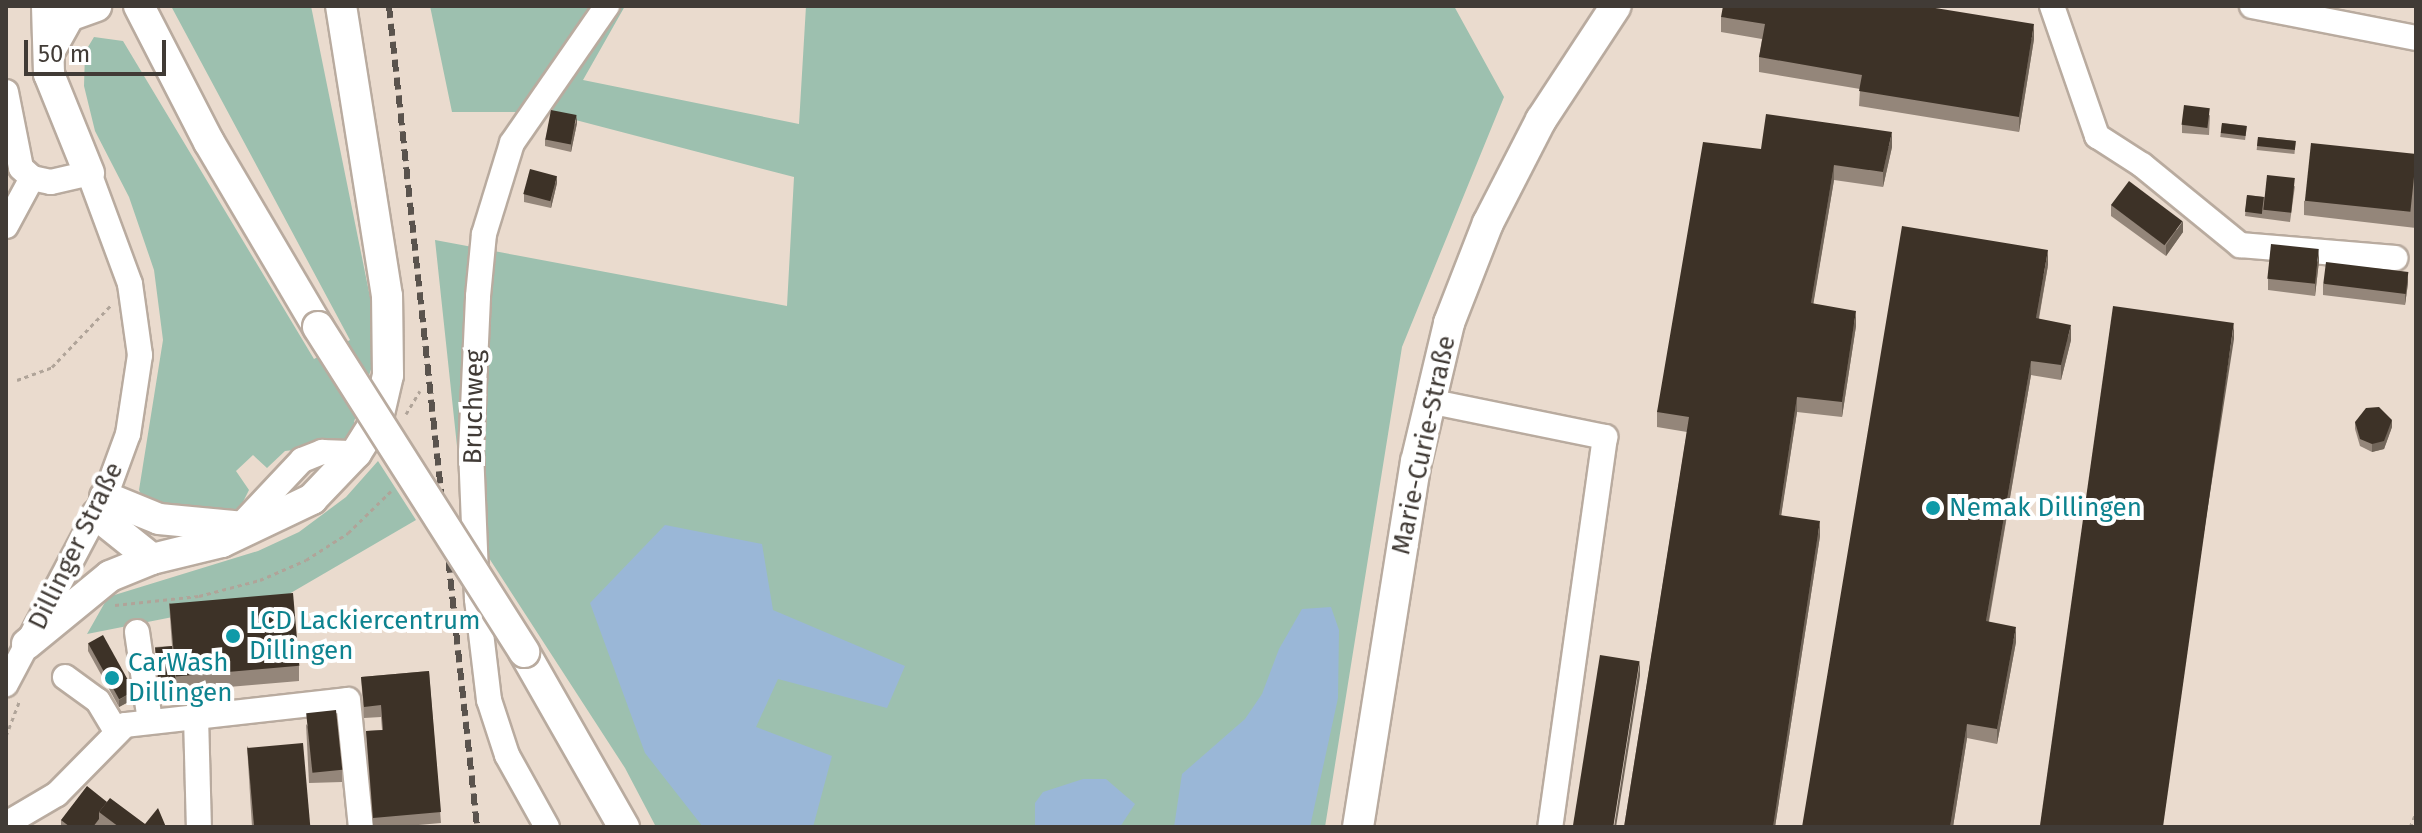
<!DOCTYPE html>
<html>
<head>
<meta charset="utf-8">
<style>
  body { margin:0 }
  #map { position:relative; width:2422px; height:833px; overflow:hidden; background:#eadbce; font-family:"Fira Sans",sans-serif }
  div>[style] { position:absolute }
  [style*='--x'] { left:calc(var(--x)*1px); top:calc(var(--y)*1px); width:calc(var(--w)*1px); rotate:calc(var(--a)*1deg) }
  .green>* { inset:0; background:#9dc0af }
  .water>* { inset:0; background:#9ab7d7 }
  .path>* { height:3px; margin-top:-1.5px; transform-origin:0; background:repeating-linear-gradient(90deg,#b0a499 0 4px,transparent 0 8px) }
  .roads { filter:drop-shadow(2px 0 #b9ab9f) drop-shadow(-2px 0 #b9ab9f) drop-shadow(0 2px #b9ab9f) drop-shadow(0 -2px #b9ab9f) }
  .minor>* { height:24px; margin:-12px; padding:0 12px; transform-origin:12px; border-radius:12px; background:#fff }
  .major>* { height:30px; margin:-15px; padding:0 15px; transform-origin:15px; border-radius:15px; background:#fff }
  .rail>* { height:6px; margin-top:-3px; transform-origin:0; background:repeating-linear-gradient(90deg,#5a534d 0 12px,transparent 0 18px) }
  .bridges { filter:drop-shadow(2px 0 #b9ab9f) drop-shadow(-2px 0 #b9ab9f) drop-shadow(0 2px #b9ab9f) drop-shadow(0 -2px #b9ab9f) }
  .major-bridge>* { height:30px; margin:-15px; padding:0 15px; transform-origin:15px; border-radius:15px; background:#fff }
  .wall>* { inset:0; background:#94867a; transform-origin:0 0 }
  .shaded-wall>* { inset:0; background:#716559 }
  .building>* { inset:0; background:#3d3227; transform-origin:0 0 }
  .dots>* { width:22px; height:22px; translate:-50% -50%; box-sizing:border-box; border:4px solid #fff; border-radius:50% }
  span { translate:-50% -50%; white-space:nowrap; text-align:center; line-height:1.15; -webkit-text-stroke:8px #fff; paint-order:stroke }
  .street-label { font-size:26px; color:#413b36 }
  .culture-label { font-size:26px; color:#0d838f }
  .left { translate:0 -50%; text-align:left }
  .frame { position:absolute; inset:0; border:8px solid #413b36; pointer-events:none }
  .scale { position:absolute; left:24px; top:40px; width:142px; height:36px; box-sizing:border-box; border:4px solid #413b36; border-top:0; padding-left:10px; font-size:24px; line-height:28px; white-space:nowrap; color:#413b36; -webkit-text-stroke:6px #fff; paint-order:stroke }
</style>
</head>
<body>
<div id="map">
  <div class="green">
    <div style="clip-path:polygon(171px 6px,311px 6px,370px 297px,374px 360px,354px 422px,360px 431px,351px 443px,285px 451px,267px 468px,253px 455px,236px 471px,249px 490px,238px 512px,182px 515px,143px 499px,139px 490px,163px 340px,154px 270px,129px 197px,95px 131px,84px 86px,85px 52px,94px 37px,123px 41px,314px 359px,350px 340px)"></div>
    <div style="clip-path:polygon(430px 6px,625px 6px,583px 80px,799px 124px,806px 6px,1454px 6px,1504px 97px,1402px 347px,1325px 827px,656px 827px,625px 768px,465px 521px,435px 240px,787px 306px,794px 177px,545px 112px,452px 112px)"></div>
    <div style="clip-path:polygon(378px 461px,416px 520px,289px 594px,87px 634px,108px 597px,258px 551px,299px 532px,346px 497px)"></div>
  </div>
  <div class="water">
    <div style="clip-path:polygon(665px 525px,762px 544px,773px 610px,905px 666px,887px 708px,778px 679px,756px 727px,832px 756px,813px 827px,703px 827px,645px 753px,590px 603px)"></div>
    <div style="clip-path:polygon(1331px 607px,1339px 630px,1338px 698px,1310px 827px,1174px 827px,1182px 774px,1245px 719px,1262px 694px,1279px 649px,1302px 609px)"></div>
    <div style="clip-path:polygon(1083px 779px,1106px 779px,1135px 804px,1120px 827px,1035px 827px,1035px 803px,1043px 792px)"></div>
  </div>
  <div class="path">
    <div style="--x:17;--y:380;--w:37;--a:-20"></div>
    <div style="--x:52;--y:367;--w:86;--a:-46.4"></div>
    <div style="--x:406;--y:414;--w:27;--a:-59"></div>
    <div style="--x:115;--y:605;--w:84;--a:-6.1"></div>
    <div style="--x:199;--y:596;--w:63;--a:-14.7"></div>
    <div style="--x:260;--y:580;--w:50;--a:-23.5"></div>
    <div style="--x:306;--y:560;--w:50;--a:-32.7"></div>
    <div style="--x:348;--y:533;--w:60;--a:-44.3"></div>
    <div style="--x:6;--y:736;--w:39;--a:-69"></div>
    <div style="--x:2410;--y:827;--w:15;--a:-67"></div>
  </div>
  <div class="roads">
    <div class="minor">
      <div style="--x:2052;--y:6;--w:138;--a:70.9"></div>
      <div style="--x:2097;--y:136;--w:54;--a:32.8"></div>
      <div style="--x:2142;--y:165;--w:127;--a:39.2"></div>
      <div style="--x:2240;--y:245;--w:156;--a:4.8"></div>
      <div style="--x:2252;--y:6;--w:167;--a:11"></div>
      <div style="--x:6;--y:92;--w:77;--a:78.8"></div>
      <div style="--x:21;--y:168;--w:15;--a:42"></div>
      <div style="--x:32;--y:178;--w:19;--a:12"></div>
      <div style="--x:51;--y:182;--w:39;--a:-13"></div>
      <div style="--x:89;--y:173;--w:118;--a:69.7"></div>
      <div style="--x:130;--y:284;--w:72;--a:82"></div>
      <div style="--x:140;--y:355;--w:80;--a:98.6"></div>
      <div style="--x:128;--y:434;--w:67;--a:110.1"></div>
      <div style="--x:105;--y:497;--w:212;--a:117.9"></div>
      <div style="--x:6;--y:226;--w:55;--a:-61.6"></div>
      <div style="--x:1428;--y:401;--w:181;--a:11.5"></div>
      <div style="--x:1605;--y:437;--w:394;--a:98"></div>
      <div style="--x:239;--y:527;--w:92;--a:-46.8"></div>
      <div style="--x:302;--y:460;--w:22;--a:-22"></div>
      <div style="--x:322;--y:452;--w:34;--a:2"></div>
      <div style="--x:137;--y:632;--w:90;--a:81.7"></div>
      <div style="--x:65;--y:677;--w:41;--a:36"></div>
      <div style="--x:98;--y:701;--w:35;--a:59"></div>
      <div style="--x:196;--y:716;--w:111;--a:88.5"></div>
      <div style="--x:6;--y:824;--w:59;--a:-30.5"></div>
      <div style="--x:57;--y:794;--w:97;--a:-45.4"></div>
      <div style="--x:125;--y:725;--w:224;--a:-6.4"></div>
      <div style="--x:348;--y:700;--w:128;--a:84.2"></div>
      <div style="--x:547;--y:827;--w:82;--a:-119.1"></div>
      <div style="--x:507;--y:755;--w:58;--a:-108.1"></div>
      <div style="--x:489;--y:700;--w:102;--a:-96.8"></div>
      <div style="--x:477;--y:599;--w:147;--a:-92.3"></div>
      <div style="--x:471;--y:452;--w:156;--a:-87.4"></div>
      <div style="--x:478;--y:296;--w:62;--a:-84.5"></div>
      <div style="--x:484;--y:234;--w:95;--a:-72.9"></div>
      <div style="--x:512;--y:143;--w:167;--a:-55.3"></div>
    </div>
    <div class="major">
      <div style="--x:47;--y:6;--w:68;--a:88.3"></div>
      <div style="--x:49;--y:74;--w:107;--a:68"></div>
      <div style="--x:139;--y:6;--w:153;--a:62.8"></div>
      <div style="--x:209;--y:142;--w:215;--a:59.5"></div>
      <div style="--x:49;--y:52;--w:41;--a:-60.9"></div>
      <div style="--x:69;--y:16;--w:29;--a:-20"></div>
      <div style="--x:105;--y:497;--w:58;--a:22.2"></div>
      <div style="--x:159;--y:519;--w:85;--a:5.4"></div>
      <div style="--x:97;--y:515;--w:70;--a:38.7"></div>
      <div style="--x:27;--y:644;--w:107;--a:-39.3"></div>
      <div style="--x:110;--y:576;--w:45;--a:-22"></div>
      <div style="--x:152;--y:559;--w:72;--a:-13.7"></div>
      <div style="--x:222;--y:542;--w:100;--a:-25.5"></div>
      <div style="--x:312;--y:499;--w:64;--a:-46.3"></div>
      <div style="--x:356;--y:453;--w:41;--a:-57.8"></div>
      <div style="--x:378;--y:418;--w:44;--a:-76.9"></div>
      <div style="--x:388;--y:375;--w:79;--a:-90.7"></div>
      <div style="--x:387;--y:296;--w:294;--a:-99"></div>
      <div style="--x:524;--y:652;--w:202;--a:60.3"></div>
      <div style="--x:1358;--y:827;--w:370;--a:-81"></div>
      <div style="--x:1416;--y:462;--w:143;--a:-76.6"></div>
      <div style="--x:1449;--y:323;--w:107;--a:-68.7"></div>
      <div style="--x:1488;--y:223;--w:116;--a:-62.8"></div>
      <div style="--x:1541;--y:120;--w:136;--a:-56.7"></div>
    </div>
  </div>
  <div class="rail">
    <div style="--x:389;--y:6;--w:826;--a:83.88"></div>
  </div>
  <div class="bridges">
    <div class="major-bridge">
      <div style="--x:318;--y:327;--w:385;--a:57.6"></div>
    </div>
  </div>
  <div class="wall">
    <div style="clip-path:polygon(1721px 17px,2034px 39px,2019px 132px,1859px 106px,1860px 89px,1759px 72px,1759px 57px,1762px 39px,1721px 32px)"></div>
    <div style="clip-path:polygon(2210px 115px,2209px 135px,2182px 133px,2182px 125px)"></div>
    <div style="clip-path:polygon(577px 123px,571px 152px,545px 146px,545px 139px)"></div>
    <div style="left:2222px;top:123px;width:25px;height:14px;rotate:7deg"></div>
    <div style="left:2258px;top:137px;width:38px;height:13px;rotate:6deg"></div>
    <div style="clip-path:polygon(1892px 147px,1883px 187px,1834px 180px,1813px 304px,1856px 326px,1842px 417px,1797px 412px,1781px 515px,1820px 536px,1775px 827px,1624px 827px,1687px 432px,1657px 427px,1657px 412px,1761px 149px)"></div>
    <div style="clip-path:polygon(2416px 154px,2416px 228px,2304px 215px,2304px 201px)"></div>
    <div style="clip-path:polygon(557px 183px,551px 208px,524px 202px,524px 194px)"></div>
    <div style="clip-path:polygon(2295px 186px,2290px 222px,2245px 216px,2247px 195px,2264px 197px)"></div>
    <div style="clip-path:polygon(2111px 205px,2183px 232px,2166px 256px,2111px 216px)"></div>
    <div style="clip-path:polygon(2319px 261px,2315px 296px,2268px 290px,2268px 279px)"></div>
    <div style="clip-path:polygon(2048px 265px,2039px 319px,2071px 340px,2061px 380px,2031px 375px,1989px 622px,2016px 642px,1997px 744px,1967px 738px,1953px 827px,1802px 827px)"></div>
    <div style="clip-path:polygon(2408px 283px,2405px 305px,2323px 295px,2323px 284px)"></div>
    <div style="clip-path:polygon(2355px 422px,2392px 427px,2384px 449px,2372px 452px,2360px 446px,2355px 429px)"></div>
    <div style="clip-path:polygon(169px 603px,299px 666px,299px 681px,158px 693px,155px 647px,172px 646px)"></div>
    <div style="clip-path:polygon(88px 643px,134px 699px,119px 707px,88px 651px)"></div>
    <div style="clip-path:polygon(429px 671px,441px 823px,396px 827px,373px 827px,366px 731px,382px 730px,381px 717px,364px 718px,361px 677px)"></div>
    <div style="clip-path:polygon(306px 724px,342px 770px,342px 782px,309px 783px)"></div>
    <div style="clip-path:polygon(247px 746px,311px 827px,252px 827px)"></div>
    <div style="clip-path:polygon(107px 802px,145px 824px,166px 827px,61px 827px,61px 820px)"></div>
  </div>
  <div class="shaded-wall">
    <div style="clip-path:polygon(2034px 24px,2034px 39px,2019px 132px,2019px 117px)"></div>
    <div style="clip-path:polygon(577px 115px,577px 123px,571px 152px,571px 144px)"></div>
    <div style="clip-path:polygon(1892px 132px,1892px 147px,1883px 187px,1883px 172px)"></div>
    <div style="clip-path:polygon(1834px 165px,1834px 180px,1811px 318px,1811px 303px)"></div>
    <div style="clip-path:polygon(557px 176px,557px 183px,551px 208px,551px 201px)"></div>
    <div style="clip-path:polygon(2183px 221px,2183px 232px,2166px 256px,2166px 245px)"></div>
    <div style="clip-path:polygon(2319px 249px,2319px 261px,2315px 296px,2315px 284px)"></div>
    <div style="clip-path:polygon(2048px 250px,2048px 265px,2036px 333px,2036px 318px)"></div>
    <div style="clip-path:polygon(2408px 272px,2408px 283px,2405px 305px,2405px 294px)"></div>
    <div style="clip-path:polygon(1856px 311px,1856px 326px,1842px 417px,1842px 402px)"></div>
    <div style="clip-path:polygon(2234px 324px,2234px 339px,2158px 827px,2156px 827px)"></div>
    <div style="clip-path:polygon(2071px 325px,2071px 340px,2061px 380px,2061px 365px)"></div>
    <div style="clip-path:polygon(2031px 361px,2031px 375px,1986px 636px,1986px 621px)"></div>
    <div style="clip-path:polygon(1797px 397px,1797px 412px,1779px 530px,1779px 515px)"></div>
    <div style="clip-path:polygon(2392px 420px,2392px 427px,2384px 449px,2372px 452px,2372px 444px)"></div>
    <div style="clip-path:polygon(1820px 521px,1820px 536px,1775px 827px,1773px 827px)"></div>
    <div style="clip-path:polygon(2016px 627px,2016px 642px,1997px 744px,1997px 729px)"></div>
    <div style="clip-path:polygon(1640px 661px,1640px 676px,1616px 827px,1614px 827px)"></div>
    <div style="clip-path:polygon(134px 691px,134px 699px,119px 707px,119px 700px)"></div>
    <div style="clip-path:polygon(1967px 724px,1967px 738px,1953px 827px,1950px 827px)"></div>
  </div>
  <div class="building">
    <div style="clip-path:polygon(1723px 6px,1923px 6px,2034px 24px,2019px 117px,1859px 91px,1862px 75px,1759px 57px,1765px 24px,1721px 17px)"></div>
    <div style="left:2184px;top:105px;width:26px;height:20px;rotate:7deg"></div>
    <div style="left:551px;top:110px;width:26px;height:30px;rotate:11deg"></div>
    <div style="clip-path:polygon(1766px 114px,1892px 132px,1883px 172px,1834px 165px,1811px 303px,1856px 311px,1842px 402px,1797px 397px,1779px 515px,1820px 521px,1773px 827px,1624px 827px,1689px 417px,1657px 412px,1703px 142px,1761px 149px)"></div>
    <div style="left:2222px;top:123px;width:25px;height:10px;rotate:7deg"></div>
    <div style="left:2258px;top:137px;width:38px;height:9px;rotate:6deg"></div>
    <div style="left:2311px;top:143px;width:106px;height:58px;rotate:6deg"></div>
    <div style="left:530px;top:169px;width:28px;height:26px;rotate:15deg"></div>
    <div style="left:2267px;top:175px;width:28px;height:35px;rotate:6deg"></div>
    <div style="left:2129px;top:181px;width:67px;height:30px;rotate:37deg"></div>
    <div style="left:2247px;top:195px;width:17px;height:17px;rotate:7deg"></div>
    <div style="clip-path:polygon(1902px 226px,2048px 250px,2036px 318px,2071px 325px,2061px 365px,2031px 361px,1986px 621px,2016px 627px,1997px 729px,1967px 724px,1950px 827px,1802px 827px)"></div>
    <div style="left:2271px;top:244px;width:48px;height:35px;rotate:6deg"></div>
    <div style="left:2326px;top:262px;width:83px;height:22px;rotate:7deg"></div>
    <div style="left:2113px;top:306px;width:122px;height:527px;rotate:8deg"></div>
    <div style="clip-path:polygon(2379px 407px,2392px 420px,2384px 441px,2372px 444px,2360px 439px,2355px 422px,2366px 408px)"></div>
    <div style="left:293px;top:593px;width:73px;height:124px;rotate:85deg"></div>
    <div style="left:103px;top:635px;width:64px;height:17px;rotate:61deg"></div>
    <div style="left:172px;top:646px;width:38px;height:17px;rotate:84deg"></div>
    <div style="left:1600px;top:655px;width:40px;height:174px;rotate:9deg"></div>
    <div style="clip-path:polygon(429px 671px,441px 812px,373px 818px,366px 731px,383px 730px,381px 705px,364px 707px,361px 677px)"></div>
    <div style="left:336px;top:710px;width:60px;height:30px;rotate:84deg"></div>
    <div style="left:303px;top:743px;width:84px;height:56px;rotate:85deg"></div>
    <div style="clip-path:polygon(87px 786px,107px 802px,99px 812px,99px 819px,93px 827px,70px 827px,61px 820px)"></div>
    <div style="clip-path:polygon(110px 798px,145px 824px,158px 808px,166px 827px,119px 827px,99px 812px)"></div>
  </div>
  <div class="dots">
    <div style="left:1933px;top:508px;background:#0f9aa8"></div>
    <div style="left:233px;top:636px;background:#0f9aa8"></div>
    <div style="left:112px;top:678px;background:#0f9aa8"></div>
  </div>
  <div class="street-label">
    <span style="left:474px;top:407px;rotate:-89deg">Bruchweg</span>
    <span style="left:1424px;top:445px;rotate:-78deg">Marie-Curie-Straße</span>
    <span style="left:76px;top:546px;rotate:-64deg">Dillinger Straße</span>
  </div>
  <div class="culture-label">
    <span class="left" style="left:1949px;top:508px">Nemak Dillingen</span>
    <span class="left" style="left:249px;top:636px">LCD Lackiercentrum<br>Dillingen</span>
    <span class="left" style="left:128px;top:678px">CarWash<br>Dillingen</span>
  </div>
  <div class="frame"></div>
  <div class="scale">50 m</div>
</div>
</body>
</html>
